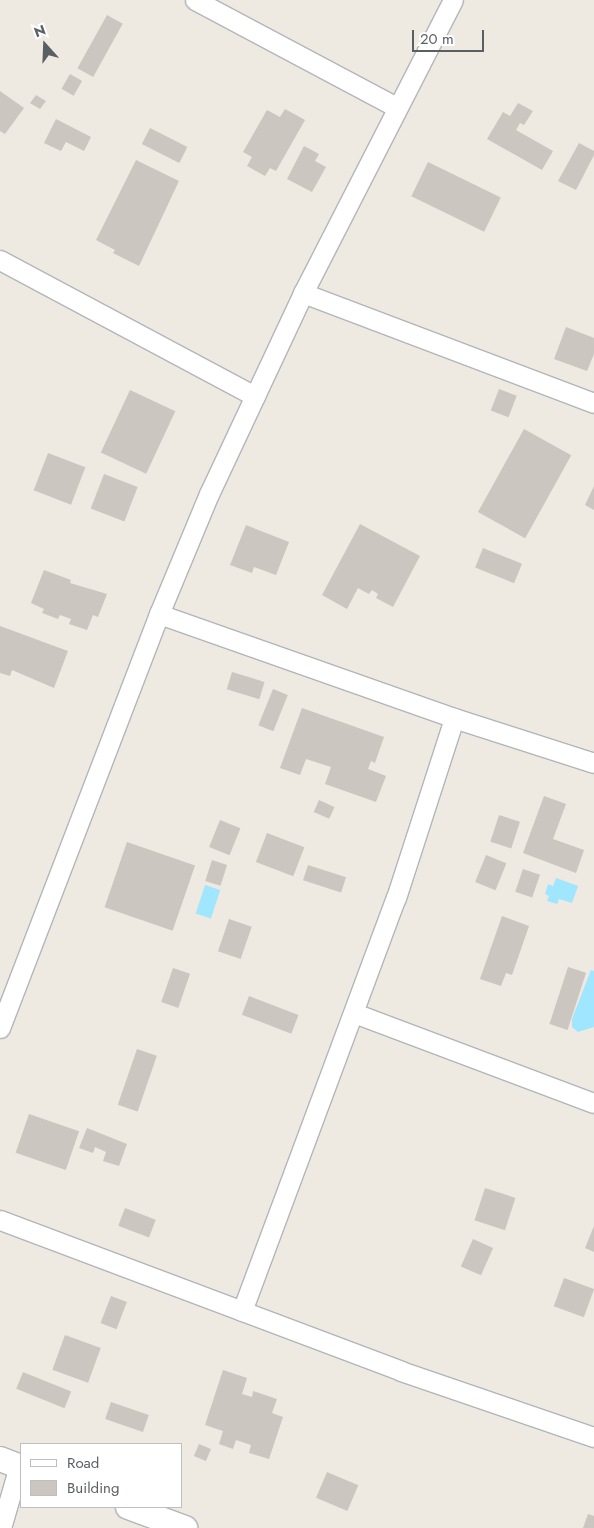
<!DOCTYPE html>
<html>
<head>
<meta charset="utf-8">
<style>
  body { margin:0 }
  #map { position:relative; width:594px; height:1528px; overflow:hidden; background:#eee9e1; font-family:Jost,sans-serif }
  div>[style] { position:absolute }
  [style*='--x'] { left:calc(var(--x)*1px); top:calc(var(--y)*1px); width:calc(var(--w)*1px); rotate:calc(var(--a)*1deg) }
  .water>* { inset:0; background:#a0e6ff; transform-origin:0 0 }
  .building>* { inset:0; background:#cbc6c0; transform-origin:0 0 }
  .roads { filter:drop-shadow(1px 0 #b2b6ba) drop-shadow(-1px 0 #b2b6ba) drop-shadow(0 1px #b2b6ba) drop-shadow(0 -1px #b2b6ba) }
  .minor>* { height:19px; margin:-9.5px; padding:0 9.5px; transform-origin:9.5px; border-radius:9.5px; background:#fff }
  .tertiary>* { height:24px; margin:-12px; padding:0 12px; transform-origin:12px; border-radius:12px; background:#fff }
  span { translate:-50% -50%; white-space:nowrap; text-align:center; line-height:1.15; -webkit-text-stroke:5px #fff; paint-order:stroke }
  .legend { position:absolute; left:20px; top:1443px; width:162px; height:65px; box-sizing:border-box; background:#fff; border:1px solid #bdbfc1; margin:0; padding:6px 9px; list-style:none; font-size:15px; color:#5a5f63 }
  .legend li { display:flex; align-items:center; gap:10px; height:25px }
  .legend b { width:25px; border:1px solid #bdbfc1 }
  .north { position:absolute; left:20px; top:20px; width:50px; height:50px; -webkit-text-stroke:4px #fff; paint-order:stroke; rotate:340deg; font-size:14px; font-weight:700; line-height:20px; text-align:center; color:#5a5f63 }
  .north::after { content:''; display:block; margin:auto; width:18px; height:22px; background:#5a5f63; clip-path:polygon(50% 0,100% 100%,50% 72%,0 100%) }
  .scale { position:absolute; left:412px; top:30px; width:72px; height:22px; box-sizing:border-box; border:2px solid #5a5f63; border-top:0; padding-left:6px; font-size:15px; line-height:18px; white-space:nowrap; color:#5a5f63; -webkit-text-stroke:4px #fff; paint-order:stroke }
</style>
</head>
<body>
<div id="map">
  <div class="water">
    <div style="clip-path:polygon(556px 878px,578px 886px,572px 903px,559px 899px,557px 904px,547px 901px,549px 896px,545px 894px,548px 884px,553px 886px)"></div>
    <div style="left:205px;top:885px;width:16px;height:30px;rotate:18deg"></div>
    <div style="clip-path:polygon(591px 970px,594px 971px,594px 1027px,578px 1032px,572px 1027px,572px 1019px)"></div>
  </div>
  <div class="building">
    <div style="left:107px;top:15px;width:18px;height:61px;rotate:29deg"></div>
    <div style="left:70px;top:74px;width:14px;height:17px;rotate:30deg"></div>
    <div style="clip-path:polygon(0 91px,24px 108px,5px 134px,0 131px)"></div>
    <div style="clip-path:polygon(36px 95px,46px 101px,40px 109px,30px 103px)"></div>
    <div style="clip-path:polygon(518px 103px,533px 111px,524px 125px,520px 123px,516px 130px,553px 151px,542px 170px,487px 139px,503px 112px,510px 116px)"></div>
    <div style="clip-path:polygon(285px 109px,305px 120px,276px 171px,270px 168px,265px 176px,247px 166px,252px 157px,243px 152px,267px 110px,280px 117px)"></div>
    <div style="clip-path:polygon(56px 119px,91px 137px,84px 151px,66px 142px,61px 151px,44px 143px)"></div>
    <div style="left:150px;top:128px;width:42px;height:18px;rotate:27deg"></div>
    <div style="clip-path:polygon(579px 143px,594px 151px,594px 155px,576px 190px,558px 181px)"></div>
    <div style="clip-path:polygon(304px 146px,319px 154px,315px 161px,326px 167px,312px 192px,287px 179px)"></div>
    <div style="clip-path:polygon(136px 160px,179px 181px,139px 266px,113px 253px,115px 250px,96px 240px)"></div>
    <div style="left:428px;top:162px;width:81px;height:38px;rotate:26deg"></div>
    <div style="clip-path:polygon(566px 327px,594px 338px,594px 354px,587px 371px,554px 359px)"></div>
    <div style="left:499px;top:389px;width:19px;height:23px;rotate:21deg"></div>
    <div style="left:130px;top:390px;width:50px;height:69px;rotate:25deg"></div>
    <div style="left:524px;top:429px;width:54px;height:95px;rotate:29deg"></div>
    <div style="left:48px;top:453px;width:40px;height:40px;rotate:21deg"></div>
    <div style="left:104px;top:474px;width:36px;height:37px;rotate:21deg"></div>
    <div style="clip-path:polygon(594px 486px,594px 510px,585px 505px)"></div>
    <div style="clip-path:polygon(360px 524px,420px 556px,393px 607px,376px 598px,378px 594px,372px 590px,369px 594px,358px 588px,347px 609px,322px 595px)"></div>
    <div style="clip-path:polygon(246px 525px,289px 542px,276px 575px,254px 567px,252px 573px,230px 565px)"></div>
    <div style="left:483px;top:548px;width:42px;height:21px;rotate:22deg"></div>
    <div style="clip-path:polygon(44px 570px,71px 580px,70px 583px,107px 594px,98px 617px,93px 615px,87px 630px,69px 624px,71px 619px,60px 615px,58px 619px,42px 613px,44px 609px,31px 603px)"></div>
    <div style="clip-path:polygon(0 626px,68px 651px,54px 688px,12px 670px,10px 676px,0 673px)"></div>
    <div style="left:232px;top:672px;width:34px;height:18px;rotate:17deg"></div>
    <div style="left:273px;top:689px;width:16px;height:39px;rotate:22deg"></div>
    <div style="clip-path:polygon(302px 708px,384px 737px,375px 763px,371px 761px,368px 769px,386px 776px,376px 802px,325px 784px,331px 767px,306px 759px,300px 775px,280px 768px)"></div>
    <div style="clip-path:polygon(544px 796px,566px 804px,553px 839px,584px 850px,576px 873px,523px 853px)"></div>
    <div style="left:319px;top:800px;width:17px;height:13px;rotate:24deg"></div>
    <div style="left:499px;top:815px;width:22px;height:28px;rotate:18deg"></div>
    <div style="left:220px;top:820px;width:22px;height:29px;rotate:22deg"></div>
    <div style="left:267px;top:833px;width:40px;height:31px;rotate:21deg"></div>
    <div style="left:127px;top:842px;width:72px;height:69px;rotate:19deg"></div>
    <div style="left:486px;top:855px;width:22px;height:29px;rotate:22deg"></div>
    <div style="left:212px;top:860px;width:16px;height:22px;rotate:18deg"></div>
    <div style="left:308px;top:865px;width:40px;height:16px;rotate:18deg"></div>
    <div style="left:523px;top:869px;width:18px;height:24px;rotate:19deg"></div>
    <div style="clip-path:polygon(502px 916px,529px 926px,512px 975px,506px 973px,501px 986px,480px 979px)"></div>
    <div style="left:229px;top:919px;width:24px;height:34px;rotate:19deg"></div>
    <div style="left:568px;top:967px;width:19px;height:60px;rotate:18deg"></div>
    <div style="left:173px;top:968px;width:18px;height:36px;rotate:19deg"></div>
    <div style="left:249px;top:996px;width:53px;height:20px;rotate:21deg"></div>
    <div style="left:137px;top:1049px;width:21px;height:59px;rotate:19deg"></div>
    <div style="left:29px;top:1114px;width:53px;height:41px;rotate:19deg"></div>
    <div style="clip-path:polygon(87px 1128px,127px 1144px,119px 1166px,103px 1161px,106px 1152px,95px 1147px,93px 1153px,79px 1148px)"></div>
    <div style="left:485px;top:1188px;width:32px;height:34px;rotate:18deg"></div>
    <div style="left:125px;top:1208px;width:33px;height:19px;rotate:21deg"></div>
    <div style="clip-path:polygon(594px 1226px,594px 1252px,585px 1248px)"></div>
    <div style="left:473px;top:1239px;width:22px;height:30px;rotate:24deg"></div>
    <div style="left:564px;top:1278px;width:32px;height:30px;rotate:20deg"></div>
    <div style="left:111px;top:1296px;width:17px;height:29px;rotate:21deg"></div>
    <div style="left:65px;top:1335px;width:38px;height:37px;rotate:20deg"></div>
    <div style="clip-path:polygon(223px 1370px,247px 1378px,242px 1394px,252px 1397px,253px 1391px,277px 1399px,272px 1413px,283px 1417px,269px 1459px,249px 1453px,251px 1445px,236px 1440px,233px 1449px,219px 1444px,223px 1431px,205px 1425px)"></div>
    <div style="left:23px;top:1372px;width:52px;height:18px;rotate:22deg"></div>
    <div style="left:111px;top:1402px;width:40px;height:18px;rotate:19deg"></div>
    <div style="left:199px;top:1444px;width:13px;height:13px;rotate:23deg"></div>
    <div style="left:327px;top:1472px;width:34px;height:28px;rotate:23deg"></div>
    <div style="clip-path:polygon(588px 1514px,594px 1516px,594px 1528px,583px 1528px)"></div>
  </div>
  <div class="roads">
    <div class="minor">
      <div style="--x:195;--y:0;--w:228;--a:28"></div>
      <div style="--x:0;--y:260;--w:289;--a:28.1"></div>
      <div style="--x:303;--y:293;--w:311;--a:20.7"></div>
      <div style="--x:159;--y:614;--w:313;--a:19.4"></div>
      <div style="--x:454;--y:718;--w:147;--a:17.8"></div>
      <div style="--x:354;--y:1013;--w:256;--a:20.6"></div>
      <div style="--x:0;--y:1028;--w:443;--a:-69"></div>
      <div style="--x:159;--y:614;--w:130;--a:-67.4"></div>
      <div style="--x:209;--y:494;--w:222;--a:-64.9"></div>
      <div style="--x:303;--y:293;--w:329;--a:-62.9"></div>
      <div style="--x:0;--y:1220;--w:428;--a:20.6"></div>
      <div style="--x:401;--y:1371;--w:204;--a:18.9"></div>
      <div style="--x:242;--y:1311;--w:441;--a:-69.6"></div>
      <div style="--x:396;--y:898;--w:189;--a:-72.1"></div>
      <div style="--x:1;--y:1528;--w:65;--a:-73.8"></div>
    </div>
    <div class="tertiary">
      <div style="--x:0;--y:1459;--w:22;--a:21"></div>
      <div style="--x:128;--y:1507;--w:61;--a:20.2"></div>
    </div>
  </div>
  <ul class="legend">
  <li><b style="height:6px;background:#fff"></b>Road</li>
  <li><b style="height:14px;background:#cbc6c0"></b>Building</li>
  </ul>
  <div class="north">N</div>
  <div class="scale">20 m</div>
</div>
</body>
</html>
